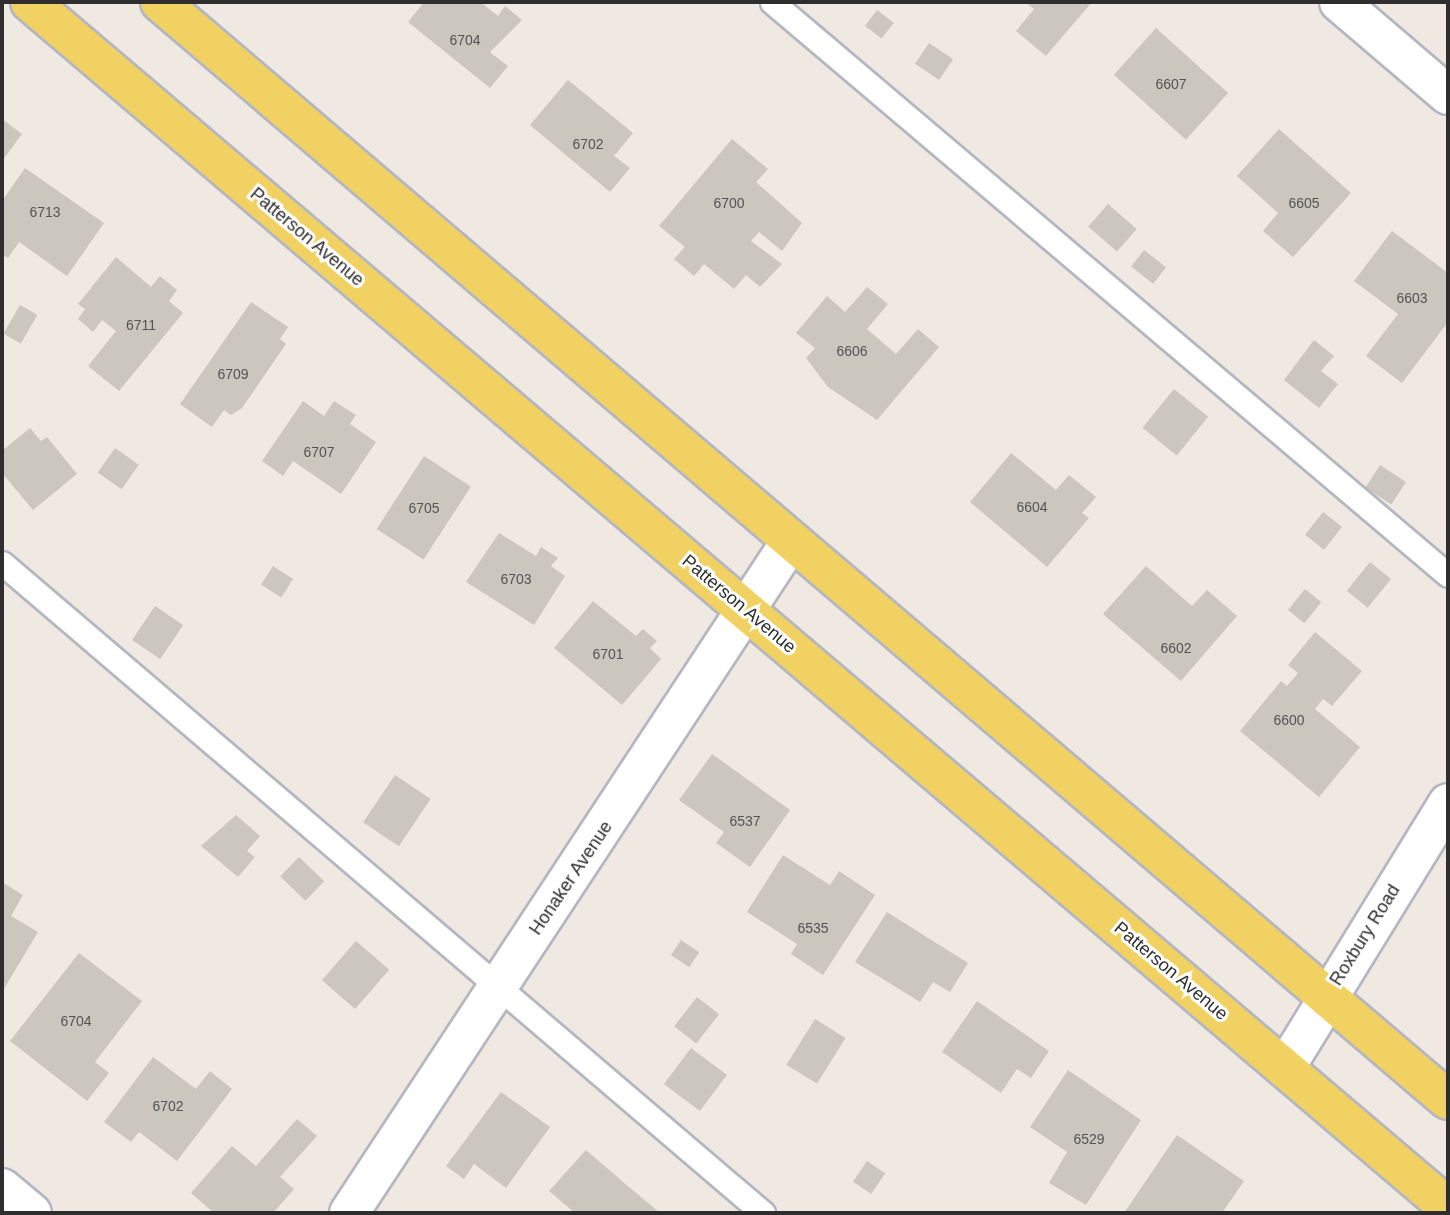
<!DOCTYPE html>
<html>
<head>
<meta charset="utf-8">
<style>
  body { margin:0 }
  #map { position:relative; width:1450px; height:1215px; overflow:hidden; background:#efe9e1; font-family:Helvetica,sans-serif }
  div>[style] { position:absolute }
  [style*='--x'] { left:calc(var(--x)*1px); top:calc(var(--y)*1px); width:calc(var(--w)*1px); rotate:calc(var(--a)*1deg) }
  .building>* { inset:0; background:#cbc7bf; transform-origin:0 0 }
  .roads { filter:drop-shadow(2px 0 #b4b7c1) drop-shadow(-2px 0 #b4b7c1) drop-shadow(0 2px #b4b7c1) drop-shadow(0 -2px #b4b7c1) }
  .service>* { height:23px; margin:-11.5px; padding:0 11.5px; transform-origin:11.5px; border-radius:11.5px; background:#fff }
  .minor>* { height:38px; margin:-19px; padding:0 19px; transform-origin:19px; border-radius:19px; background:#fff }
  .primary>* { height:38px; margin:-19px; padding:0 19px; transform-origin:19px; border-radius:19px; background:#f2d163 }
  span { translate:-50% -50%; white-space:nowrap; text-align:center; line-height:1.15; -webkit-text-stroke:6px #fff; paint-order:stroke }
  .number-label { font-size:14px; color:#555452 }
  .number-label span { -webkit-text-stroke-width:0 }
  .street-label { font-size:18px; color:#2e2e2e }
  .frame { position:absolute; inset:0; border:4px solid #2e2e2e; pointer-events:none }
</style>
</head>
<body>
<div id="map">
  <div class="building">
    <div style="clip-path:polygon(424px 2px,480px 2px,498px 16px,505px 6px,522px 20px,490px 52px,508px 66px,490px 88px,408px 22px)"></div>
    <div style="clip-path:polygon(1025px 2px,1092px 2px,1046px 56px,1016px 31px,1034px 9px)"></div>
    <div style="left:877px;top:10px;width:21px;height:20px;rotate:37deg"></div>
    <div style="left:1156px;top:28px;width:97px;height:63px;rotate:42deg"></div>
    <div style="left:929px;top:43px;width:29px;height:25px;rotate:34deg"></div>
    <div style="clip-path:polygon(568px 80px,633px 133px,614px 156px,630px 168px,610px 192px,530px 125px)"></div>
    <div style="clip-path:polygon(2px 119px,22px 134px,2px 161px)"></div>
    <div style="clip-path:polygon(1279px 129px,1351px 193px,1293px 257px,1263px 231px,1278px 213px,1237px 176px)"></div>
    <div style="clip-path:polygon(732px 139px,768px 169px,756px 182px,802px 223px,782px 251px,759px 232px,751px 241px,782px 264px,760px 287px,746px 275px,734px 289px,704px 264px,694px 276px,674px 259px,685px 247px,659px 226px)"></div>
    <div style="clip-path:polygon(25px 168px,104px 223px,67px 276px,19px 242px,8px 258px,2px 254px,2px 201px)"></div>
    <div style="left:1108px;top:204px;width:38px;height:30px;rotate:41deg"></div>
    <div style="clip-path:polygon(1392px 231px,1448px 273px,1448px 322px,1402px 383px,1366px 356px,1398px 314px,1354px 281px)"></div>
    <div style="left:1144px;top:250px;width:28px;height:21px;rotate:38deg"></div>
    <div style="clip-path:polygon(116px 257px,151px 287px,160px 276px,177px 290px,169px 301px,183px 313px,119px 391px,88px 366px,116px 331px,102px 320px,93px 332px,78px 319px,85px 309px,78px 304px)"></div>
    <div style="clip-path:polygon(867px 287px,888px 304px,867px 329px,896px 354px,918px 329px,939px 347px,877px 420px,828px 387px,806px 358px,815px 348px,796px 333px,827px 296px,845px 312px)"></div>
    <div style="clip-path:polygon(251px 302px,288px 327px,280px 339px,286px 344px,242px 408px,231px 415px,224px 410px,212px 427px,180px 404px)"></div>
    <div style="left:20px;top:305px;width:20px;height:33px;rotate:30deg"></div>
    <div style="clip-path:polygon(1314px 340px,1334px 356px,1321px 371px,1338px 384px,1319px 408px,1284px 380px)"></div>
    <div style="left:1174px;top:389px;width:44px;height:50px;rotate:39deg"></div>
    <div style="clip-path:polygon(303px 401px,324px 416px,334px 401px,356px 415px,350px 424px,376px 442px,341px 494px,293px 461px,283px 476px,262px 461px)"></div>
    <div style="clip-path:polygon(30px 428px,41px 441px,47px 437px,77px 474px,33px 510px,2px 473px,2px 451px)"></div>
    <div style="left:115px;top:448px;width:29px;height:30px;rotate:35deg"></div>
    <div style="clip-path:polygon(1011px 453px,1056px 490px,1069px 475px,1096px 497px,1082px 513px,1089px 518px,1047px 567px,970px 502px)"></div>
    <div style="left:424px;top:456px;width:56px;height:87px;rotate:33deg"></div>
    <div style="left:1380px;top:465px;width:31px;height:27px;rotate:33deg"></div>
    <div style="left:1323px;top:512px;width:24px;height:29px;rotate:38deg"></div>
    <div style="clip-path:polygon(499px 533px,536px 556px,541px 547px,558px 558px,551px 566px,565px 576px,534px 625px,466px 582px)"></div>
    <div style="left:1370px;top:562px;width:27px;height:37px;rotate:39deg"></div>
    <div style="left:273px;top:566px;width:24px;height:22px;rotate:33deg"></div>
    <div style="clip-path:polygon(1146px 566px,1192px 606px,1207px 590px,1237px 616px,1181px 681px,1103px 614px)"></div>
    <div style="left:1305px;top:589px;width:21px;height:27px;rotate:39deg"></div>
    <div style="clip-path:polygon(593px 601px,636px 636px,643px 629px,657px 641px,650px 648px,661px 659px,622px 705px,554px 648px)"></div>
    <div style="left:155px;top:606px;width:34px;height:41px;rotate:34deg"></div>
    <div style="clip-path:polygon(1315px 632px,1362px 671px,1332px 706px,1323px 699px,1315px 709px,1360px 747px,1319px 797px,1240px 731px,1281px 681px,1287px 686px,1298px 673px,1288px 665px)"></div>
    <div style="clip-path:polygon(712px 754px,790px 810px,750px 867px,716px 843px,724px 832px,679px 800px)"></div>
    <div style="left:395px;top:775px;width:43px;height:57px;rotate:34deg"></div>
    <div style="clip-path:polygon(236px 815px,260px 836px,247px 851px,255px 857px,238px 877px,201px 846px)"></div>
    <div style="clip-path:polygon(783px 855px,830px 885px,839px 871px,875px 895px,823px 975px,791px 954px,797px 944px,747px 912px)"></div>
    <div style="left:299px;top:857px;width:35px;height:27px;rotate:44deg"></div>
    <div style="clip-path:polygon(2px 882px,23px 895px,11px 916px,38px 932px,2px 992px)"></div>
    <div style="clip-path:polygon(887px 912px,968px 963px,950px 992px,933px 982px,920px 1002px,855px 962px)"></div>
    <div style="left:681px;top:940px;width:22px;height:18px;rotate:34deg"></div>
    <div style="left:356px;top:941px;width:44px;height:52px;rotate:41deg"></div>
    <div style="clip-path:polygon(79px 953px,142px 1001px,95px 1062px,109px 1073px,87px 1101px,10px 1041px)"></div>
    <div style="left:697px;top:997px;width:28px;height:37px;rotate:38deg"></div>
    <div style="clip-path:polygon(977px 1001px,1049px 1051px,1031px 1078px,1017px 1069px,1001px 1093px,942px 1052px)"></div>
    <div style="left:815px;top:1019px;width:36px;height:54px;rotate:32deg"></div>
    <div style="left:691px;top:1048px;width:45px;height:45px;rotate:37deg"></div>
    <div style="clip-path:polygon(153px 1057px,196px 1089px,210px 1071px,232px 1089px,177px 1161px,139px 1132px,131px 1142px,104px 1122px)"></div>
    <div style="clip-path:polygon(1068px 1070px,1141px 1120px,1086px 1205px,1049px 1183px,1067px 1152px,1030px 1127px)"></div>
    <div style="clip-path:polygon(501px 1092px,550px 1127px,506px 1188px,474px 1164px,464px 1179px,446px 1166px)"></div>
    <div style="clip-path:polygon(297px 1119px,317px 1136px,280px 1177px,294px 1189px,273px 1213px,214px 1213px,191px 1193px,232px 1146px,256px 1166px)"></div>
    <div style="clip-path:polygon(1177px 1135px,1244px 1181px,1222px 1213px,1124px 1213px)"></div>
    <div style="clip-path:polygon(586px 1150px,622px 1181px,660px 1213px,575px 1213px,549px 1191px)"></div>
    <div style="left:867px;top:1161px;width:22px;height:25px;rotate:34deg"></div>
  </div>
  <div class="roads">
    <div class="service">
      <div style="--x:772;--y:2;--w:886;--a:40.29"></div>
      <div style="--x:2;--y:563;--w:1001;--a:40.5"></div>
    </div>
    <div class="minor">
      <div style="--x:1339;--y:2;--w:143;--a:40.5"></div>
      <div style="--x:1285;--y:1068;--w:311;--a:-58.4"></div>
      <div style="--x:2;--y:1188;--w:39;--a:40"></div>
      <div style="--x:349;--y:1213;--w:804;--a:-56.67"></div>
    </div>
    <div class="primary">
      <div style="--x:30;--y:2;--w:1861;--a:40.36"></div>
      <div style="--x:160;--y:2;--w:1692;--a:40.45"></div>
    </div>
  </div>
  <div class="number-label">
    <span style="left:465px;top:40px">6704</span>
    <span style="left:1171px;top:84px">6607</span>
    <span style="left:588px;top:144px">6702</span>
    <span style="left:729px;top:203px">6700</span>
    <span style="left:1304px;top:203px">6605</span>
    <span style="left:45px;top:212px">6713</span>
    <span style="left:1412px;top:298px">6603</span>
    <span style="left:141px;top:325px">6711</span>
    <span style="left:852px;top:351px">6606</span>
    <span style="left:233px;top:374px">6709</span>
    <span style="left:319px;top:452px">6707</span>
    <span style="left:1032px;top:507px">6604</span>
    <span style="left:424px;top:508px">6705</span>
    <span style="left:516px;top:579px">6703</span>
    <span style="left:1176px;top:648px">6602</span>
    <span style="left:608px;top:654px">6701</span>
    <span style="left:1289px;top:720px">6600</span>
    <span style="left:745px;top:821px">6537</span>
    <span style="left:813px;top:928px">6535</span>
    <span style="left:76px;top:1021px">6704</span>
    <span style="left:168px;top:1106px">6702</span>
    <span style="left:1089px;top:1139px">6529</span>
  </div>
  <div class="street-label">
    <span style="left:307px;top:237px;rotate:40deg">Patterson Avenue</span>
    <span style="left:739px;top:604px;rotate:40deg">Patterson Avenue</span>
    <span style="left:571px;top:878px;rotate:-56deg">Honaker Avenue</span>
    <span style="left:1365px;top:935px;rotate:-58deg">Roxbury Road</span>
    <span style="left:1171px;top:971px;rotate:40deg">Patterson Avenue</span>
  </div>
  <div class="frame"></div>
</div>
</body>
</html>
